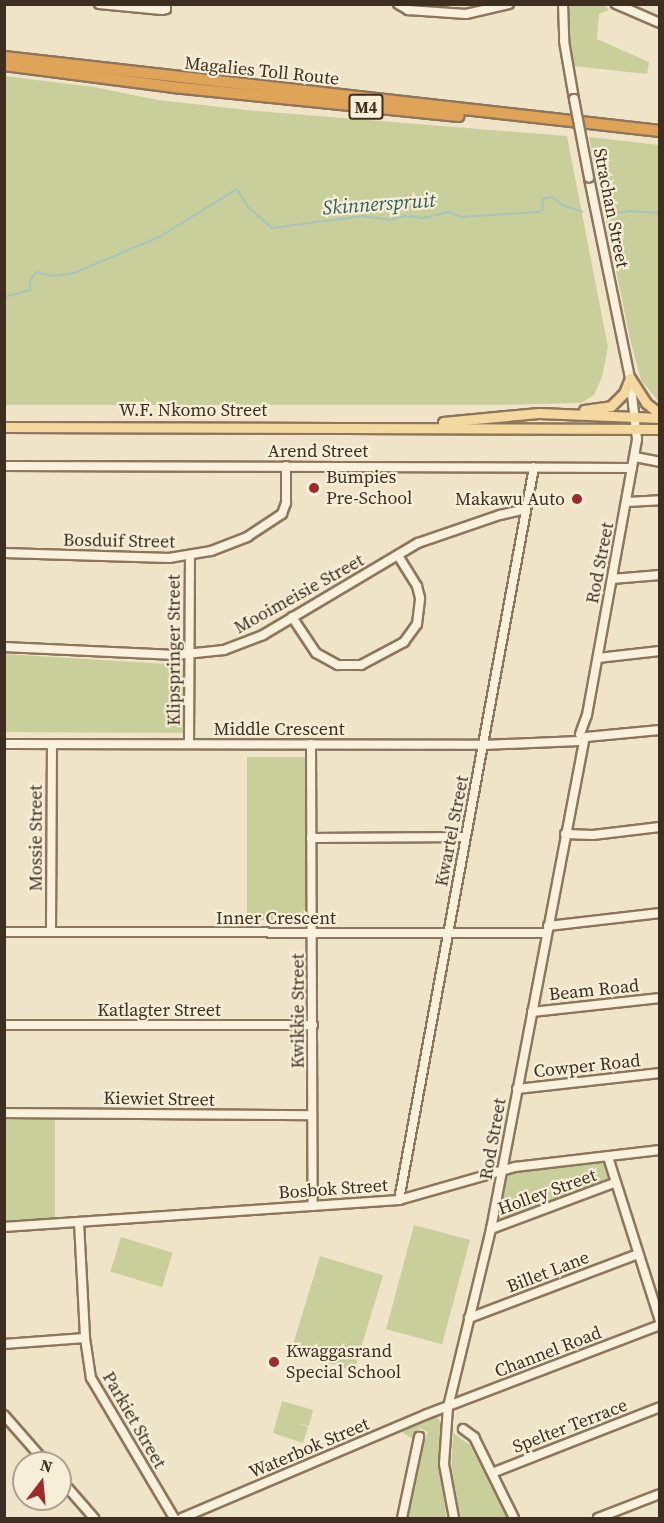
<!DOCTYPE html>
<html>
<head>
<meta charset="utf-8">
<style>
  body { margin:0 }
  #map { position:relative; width:664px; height:1523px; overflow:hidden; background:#f0e4c8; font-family:"Source Serif 4",serif }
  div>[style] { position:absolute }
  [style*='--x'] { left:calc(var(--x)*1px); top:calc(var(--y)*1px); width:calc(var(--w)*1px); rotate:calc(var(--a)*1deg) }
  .green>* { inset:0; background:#c9cf9b; transform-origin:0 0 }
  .stream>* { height:2px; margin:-1px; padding:0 1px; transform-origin:1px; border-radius:1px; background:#a9c4bc }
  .roads { filter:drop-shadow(2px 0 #8d765c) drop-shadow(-2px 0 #8d765c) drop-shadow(0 2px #8d765c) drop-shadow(0 -2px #8d765c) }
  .minor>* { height:8px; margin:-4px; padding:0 4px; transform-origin:4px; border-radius:4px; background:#faf1dc }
  .major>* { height:9px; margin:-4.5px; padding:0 4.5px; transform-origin:4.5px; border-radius:4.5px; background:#f3d9a0 }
  .highway>* { height:10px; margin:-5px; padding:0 5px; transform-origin:5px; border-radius:5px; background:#e0a458 }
  .bridges { filter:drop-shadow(2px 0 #8d765c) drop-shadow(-2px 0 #8d765c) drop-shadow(0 2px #8d765c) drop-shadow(0 -2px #8d765c) }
  .minor-bridge>* { height:8px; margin:-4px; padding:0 4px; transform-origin:4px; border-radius:4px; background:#faf1dc }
  .dots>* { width:16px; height:16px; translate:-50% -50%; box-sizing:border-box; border:3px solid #f7eed8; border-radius:50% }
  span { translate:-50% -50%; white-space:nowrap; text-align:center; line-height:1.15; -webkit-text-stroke:4.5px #f7eed8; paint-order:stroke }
  .shield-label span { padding:2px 4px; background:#f7eed8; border:2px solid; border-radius:4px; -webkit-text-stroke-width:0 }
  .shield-label { font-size:16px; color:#3d2e20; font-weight:700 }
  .street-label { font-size:18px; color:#3d2e20 }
  .poi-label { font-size:18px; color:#3d2e20 }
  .left { translate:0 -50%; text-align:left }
  .right { translate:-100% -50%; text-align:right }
  .water-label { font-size:20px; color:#2f5d5a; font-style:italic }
  .frame { position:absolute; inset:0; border:6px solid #3d2e20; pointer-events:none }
  .north { position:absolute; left:12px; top:1451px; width:60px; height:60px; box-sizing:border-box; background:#f7eed8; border:2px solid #ada18e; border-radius:50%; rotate:16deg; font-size:16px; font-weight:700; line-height:24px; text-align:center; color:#3d2e20 }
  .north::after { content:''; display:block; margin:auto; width:21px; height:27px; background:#9e2a2b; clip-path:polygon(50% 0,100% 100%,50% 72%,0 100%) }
</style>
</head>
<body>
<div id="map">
  <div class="green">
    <div style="clip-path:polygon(604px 5px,609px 10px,599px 14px,597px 39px,649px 62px,647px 74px,573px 66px,568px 5px)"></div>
    <div style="clip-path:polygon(5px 76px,94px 87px,158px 100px,257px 111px,567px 136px,608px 347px,602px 377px,594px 395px,581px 403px,503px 405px,5px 405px)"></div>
    <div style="clip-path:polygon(589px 137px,659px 145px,659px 402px,641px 380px,630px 339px)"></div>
    <div style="clip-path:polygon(5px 654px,183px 665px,185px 733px,5px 732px)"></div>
    <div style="left:247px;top:757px;width:61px;height:163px"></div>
    <div style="left:5px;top:1118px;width:50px;height:104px"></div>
    <div style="clip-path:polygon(595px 1161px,604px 1163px,609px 1167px,609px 1178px,604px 1185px,511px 1220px,500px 1217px,504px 1181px,510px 1173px)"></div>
    <div style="left:414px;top:1225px;width:58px;height:108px;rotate:15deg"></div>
    <div style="left:121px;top:1237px;width:54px;height:36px;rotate:17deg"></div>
    <div style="left:320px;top:1256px;width:66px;height:100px;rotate:17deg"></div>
    <div style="clip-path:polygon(282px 1401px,313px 1410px,309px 1426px,297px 1423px,308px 1427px,303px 1443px,273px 1433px)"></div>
    <div style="clip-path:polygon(437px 1417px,441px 1423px,438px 1457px,444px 1488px,446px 1518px,406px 1518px,420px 1451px,428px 1432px,420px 1428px,413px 1434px,413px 1439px,400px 1431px)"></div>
    <div style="clip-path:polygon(453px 1433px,470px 1445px,507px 1518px,460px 1518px,451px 1476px)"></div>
  </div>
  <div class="stream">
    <div style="--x:613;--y:214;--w:17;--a:-10"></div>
    <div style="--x:630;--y:211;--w:30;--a:4"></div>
    <div style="--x:4;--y:297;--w:27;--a:-15"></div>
    <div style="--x:30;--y:290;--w:10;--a:-90"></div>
    <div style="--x:30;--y:280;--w:10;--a:-53"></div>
    <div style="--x:36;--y:272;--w:16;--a:14"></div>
    <div style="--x:52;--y:276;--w:22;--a:-8"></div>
    <div style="--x:74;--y:273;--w:92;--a:-23"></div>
    <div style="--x:159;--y:237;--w:92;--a:-31.6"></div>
    <div style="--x:237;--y:189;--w:21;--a:59"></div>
    <div style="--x:248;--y:207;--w:32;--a:41"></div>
    <div style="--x:272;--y:228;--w:91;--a:-7.6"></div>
    <div style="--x:362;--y:216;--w:28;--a:8"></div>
    <div style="--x:390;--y:220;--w:16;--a:-15"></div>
    <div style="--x:405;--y:216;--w:19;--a:6"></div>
    <div style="--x:424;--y:218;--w:25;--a:-14"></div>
    <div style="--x:448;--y:212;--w:14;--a:21"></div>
    <div style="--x:461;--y:217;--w:78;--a:-3.7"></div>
    <div style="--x:539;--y:212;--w:4;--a:-34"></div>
    <div style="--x:542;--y:210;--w:11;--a:-85"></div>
    <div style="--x:543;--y:199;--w:9;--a:-13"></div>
    <div style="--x:552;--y:197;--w:15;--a:37"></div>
    <div style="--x:564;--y:206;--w:19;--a:16"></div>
  </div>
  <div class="roads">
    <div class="minor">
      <div style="--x:99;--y:4;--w:63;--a:5.4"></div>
      <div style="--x:162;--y:10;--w:4;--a:-14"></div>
      <div style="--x:166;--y:9;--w:5;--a:-90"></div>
      <div style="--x:398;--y:4;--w:12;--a:31"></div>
      <div style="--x:408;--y:10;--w:58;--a:3.9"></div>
      <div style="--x:466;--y:14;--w:44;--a:-13.1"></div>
      <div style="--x:563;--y:4;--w:37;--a:88"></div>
      <div style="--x:564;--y:41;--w:59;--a:80.2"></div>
      <div style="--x:616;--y:4;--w:48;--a:23.4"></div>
      <div style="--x:635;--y:457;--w:25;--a:11"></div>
      <div style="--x:4;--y:466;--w:628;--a:0.18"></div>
      <div style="--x:627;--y:502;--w:33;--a:-3"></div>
      <div style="--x:4;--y:553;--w:165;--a:1.7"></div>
      <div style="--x:169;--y:558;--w:43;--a:-9.5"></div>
      <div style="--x:211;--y:551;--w:39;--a:-21"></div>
      <div style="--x:247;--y:537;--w:42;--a:-33.3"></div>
      <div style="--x:282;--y:514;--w:12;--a:-70"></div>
      <div style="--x:286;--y:503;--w:37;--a:-90"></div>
      <div style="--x:612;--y:579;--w:48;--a:-4.8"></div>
      <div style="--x:292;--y:617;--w:43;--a:56.3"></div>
      <div style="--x:316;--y:653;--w:25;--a:29"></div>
      <div style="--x:338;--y:665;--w:23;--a:0"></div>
      <div style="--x:361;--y:665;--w:49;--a:-28.1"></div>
      <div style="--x:404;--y:642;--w:22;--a:-54"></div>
      <div style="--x:417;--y:624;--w:26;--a:-83"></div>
      <div style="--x:420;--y:598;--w:12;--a:-104"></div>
      <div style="--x:417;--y:586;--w:36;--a:-122"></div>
      <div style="--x:4;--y:647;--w:172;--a:2.7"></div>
      <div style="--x:176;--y:655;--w:48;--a:-5.9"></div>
      <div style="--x:224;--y:650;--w:42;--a:-21"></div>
      <div style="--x:263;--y:635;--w:180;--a:-30.7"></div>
      <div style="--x:418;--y:543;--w:87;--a:-18.9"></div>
      <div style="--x:500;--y:515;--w:26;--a:-13"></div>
      <div style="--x:598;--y:658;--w:62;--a:-6.4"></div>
      <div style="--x:580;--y:734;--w:20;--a:-70"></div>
      <div style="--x:587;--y:715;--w:280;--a:-79.7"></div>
      <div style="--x:637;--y:439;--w:61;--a:-96.5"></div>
      <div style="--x:630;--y:378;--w:204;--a:-101.6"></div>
      <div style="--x:586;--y:737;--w:74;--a:-5.4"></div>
      <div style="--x:4;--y:744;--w:479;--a:0.1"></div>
      <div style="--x:483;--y:745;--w:96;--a:-2.4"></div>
      <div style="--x:189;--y:744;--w:188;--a:-89.7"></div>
      <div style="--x:311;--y:744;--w:462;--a:89.8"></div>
      <div style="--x:565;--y:834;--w:28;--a:2"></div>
      <div style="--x:593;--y:835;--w:67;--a:-6.8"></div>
      <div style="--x:311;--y:838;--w:154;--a:-0.4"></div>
      <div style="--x:548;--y:926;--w:113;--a:-6.6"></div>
      <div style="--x:4;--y:932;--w:543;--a:0.11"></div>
      <div style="--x:51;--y:932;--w:187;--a:-89.7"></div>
      <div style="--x:532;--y:1012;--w:129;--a:-6.2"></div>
      <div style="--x:4;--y:1025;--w:309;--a:0"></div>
      <div style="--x:517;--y:1089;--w:144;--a:-6.4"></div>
      <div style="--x:4;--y:1113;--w:308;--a:0.4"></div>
      <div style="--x:608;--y:1157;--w:172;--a:72.4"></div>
      <div style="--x:399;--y:1200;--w:745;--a:-79.56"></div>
      <div style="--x:79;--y:1222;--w:116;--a:87"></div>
      <div style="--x:85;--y:1338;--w:40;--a:81.5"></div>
      <div style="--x:91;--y:1378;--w:163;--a:59.3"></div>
      <div style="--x:4;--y:1227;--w:396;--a:-3.9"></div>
      <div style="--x:399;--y:1200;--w:121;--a:-15.9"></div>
      <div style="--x:515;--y:1167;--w:146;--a:-6.7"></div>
      <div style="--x:491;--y:1229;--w:131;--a:-20.5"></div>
      <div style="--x:469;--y:1318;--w:181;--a:-20.7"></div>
      <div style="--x:4;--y:1344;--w:81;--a:-4.2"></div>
      <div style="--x:4;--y:1415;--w:64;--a:48.8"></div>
      <div style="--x:463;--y:1429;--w:14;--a:36"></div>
      <div style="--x:474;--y:1437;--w:90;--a:63.7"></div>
      <div style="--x:492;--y:1473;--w:180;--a:-21.4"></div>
      <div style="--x:60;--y:1479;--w:52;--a:48.9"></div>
      <div style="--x:182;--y:1518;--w:266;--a:-23"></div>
      <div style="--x:427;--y:1414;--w:249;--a:-20.9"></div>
      <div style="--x:402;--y:1518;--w:83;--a:-78.1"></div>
      <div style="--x:454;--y:1518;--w:55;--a:-100.5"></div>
      <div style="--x:444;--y:1464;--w:57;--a:-86"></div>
      <div style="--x:448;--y:1407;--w:183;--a:-76.4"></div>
      <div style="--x:491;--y:1229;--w:496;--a:-79.2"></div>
      <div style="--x:598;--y:1518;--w:66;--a:-21.2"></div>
    </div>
    <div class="major">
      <div style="--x:630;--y:378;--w:30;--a:57"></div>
      <div style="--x:646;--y:403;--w:18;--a:38"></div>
      <div style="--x:584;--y:410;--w:27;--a:-8"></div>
      <div style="--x:611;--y:406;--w:18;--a:-45"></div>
      <div style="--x:624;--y:393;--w:16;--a:-68"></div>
      <div style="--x:443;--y:422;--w:96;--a:-5.4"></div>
      <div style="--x:539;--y:413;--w:121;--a:2.4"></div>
      <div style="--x:4;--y:427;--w:656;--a:0.17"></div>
    </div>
    <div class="highway">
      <div style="--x:4;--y:57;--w:660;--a:6.44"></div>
      <div style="--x:4;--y:65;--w:170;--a:7.4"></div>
      <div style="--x:173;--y:87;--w:287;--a:5.8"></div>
    </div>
  </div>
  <div class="bridges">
    <div class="minor-bridge">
      <div style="--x:574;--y:99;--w:80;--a:79.2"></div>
    </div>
  </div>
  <div class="dots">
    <div style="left:314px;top:488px;background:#9e2a2b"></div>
    <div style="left:577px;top:499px;background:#9e2a2b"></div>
    <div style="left:274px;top:1362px;background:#9e2a2b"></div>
  </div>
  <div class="shield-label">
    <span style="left:366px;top:107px">M4</span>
  </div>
  <div class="street-label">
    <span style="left:262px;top:71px;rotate:6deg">Magalies Toll Route</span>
    <span style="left:611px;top:208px;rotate:79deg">Strachan Street</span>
    <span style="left:193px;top:410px">W.F. Nkomo Street</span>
    <span style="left:318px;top:451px">Arend Street</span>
    <span style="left:119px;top:541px;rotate:1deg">Bosduif Street</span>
    <span style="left:600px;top:563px;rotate:-79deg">Rod Street</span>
    <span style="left:299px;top:594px;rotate:-29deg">Mooimeisie Street</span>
    <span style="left:174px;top:650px;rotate:-90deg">Klipspringer Street</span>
    <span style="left:279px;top:729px">Middle Crescent</span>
    <span style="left:452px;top:831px;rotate:-79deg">Kwartel Street</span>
    <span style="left:36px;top:838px;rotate:-90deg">Mossie Street</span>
    <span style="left:276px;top:918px">Inner Crescent</span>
    <span style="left:594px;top:990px;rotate:-6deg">Beam Road</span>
    <span style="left:159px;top:1010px">Katlagter Street</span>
    <span style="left:298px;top:1011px;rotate:-90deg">Kwikkie Street</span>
    <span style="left:587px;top:1066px;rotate:-6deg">Cowper Road</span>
    <span style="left:159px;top:1099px;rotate:1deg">Kiewiet Street</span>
    <span style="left:493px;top:1139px;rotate:-80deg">Rod Street</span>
    <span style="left:333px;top:1189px;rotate:-4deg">Bosbok Street</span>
    <span style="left:547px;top:1192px;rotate:-20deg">Holley Street</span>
    <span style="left:548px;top:1272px;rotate:-21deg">Billet Lane</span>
    <span style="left:548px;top:1352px;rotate:-21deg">Channel Road</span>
    <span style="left:134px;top:1420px;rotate:60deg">Parkiet Street</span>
    <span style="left:570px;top:1426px;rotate:-21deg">Spelter Terrace</span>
    <span style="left:309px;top:1448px;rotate:-23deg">Waterbok Street</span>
  </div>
  <div class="poi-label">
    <span class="left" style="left:326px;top:488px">Bumpies<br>Pre-School</span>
    <span class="right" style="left:565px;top:499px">Makawu Auto</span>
    <span class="left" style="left:286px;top:1362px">Kwaggasrand<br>Special School</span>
  </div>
  <div class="water-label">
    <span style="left:379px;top:204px;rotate:-4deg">Skinnerspruit</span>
  </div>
  <div class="frame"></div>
  <div class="north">N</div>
</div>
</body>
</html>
